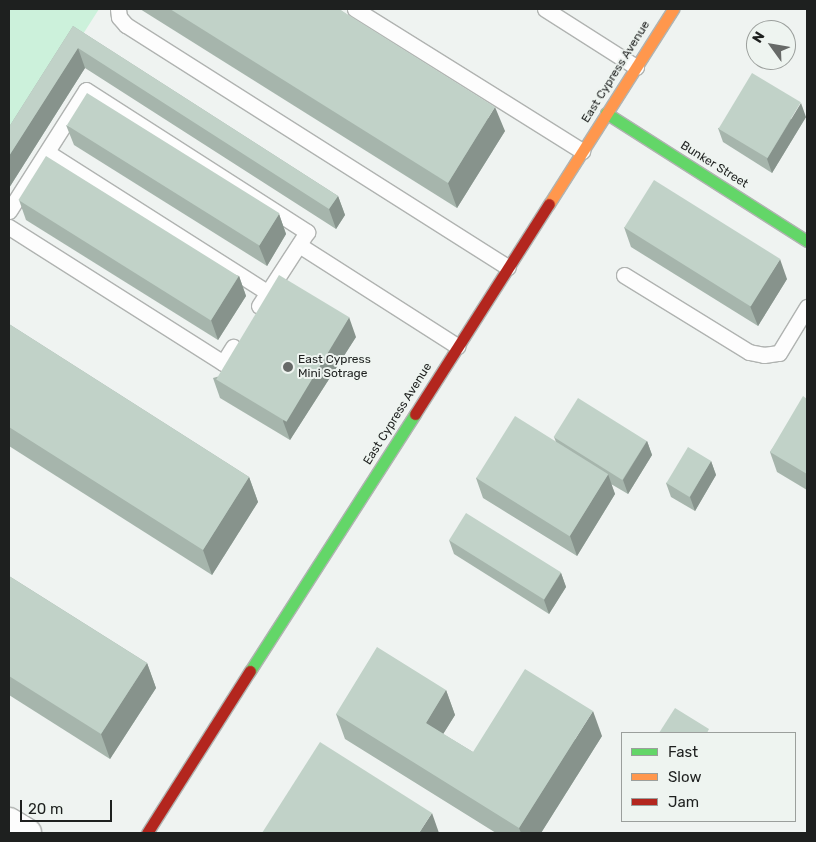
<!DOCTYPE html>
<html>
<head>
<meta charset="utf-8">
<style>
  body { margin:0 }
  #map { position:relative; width:816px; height:842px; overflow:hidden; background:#eff3f1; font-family:Rubik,sans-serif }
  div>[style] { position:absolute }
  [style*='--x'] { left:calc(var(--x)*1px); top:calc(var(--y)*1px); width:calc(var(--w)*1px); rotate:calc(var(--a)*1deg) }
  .green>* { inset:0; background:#ccf1db }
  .roads { filter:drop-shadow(1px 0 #b0b3b1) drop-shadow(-1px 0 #b0b3b1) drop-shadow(0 1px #b0b3b1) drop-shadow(0 -1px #b0b3b1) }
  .lane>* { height:15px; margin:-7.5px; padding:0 7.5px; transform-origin:7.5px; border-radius:7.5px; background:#fdfdfd }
  .street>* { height:28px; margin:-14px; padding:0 14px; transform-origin:14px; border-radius:14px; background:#fdfdfd }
  .fast>* { height:11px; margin:-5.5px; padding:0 5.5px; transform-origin:5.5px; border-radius:5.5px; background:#63d668 }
  .slow>* { height:11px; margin:-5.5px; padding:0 5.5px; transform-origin:5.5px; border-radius:5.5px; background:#ff974d }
  .jam>* { height:11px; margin:-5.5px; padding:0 5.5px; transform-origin:5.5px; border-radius:5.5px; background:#b3261e }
  .wall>* { inset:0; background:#a6b5ac }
  .shaded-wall>* { inset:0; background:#87938c }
  .building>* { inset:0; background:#c1d2c8; transform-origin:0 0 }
  .dots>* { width:14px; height:14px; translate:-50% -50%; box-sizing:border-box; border:2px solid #eef4f0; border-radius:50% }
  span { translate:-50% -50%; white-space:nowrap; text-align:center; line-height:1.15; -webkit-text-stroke:4px #eef4f0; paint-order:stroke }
  .street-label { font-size:12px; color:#1e201f }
  .poi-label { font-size:12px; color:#1e201f }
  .left { translate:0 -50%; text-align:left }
  .frame { position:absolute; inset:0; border:10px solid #1e201f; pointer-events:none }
  .legend { position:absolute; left:621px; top:732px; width:175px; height:90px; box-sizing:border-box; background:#eef4f0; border:1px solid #9b9f9c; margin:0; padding:6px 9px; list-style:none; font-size:15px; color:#1e201f }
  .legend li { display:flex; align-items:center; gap:10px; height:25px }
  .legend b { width:25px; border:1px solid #9b9f9c }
  .north { position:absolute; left:746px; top:20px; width:50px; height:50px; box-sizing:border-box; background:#eef4f0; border:1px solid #9b9f9c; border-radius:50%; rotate:302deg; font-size:14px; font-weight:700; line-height:20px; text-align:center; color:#1e201f }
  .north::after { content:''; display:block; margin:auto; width:18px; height:22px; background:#676a68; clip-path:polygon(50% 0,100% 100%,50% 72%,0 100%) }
  .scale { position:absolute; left:20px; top:800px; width:92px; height:22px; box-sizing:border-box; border:2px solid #1e201f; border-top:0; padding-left:6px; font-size:15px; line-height:18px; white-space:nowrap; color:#1e201f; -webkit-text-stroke:4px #eef4f0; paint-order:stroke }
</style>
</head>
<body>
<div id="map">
  <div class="green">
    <div style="clip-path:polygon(9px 9px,99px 9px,9px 150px)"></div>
  </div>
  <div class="roads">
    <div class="lane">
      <div style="--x:118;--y:9;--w:8;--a:83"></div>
      <div style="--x:119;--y:17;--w:11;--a:49"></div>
      <div style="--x:126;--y:25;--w:452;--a:32.4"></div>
      <div style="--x:355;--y:9;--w:268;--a:32"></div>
      <div style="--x:545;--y:9;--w:108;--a:32.5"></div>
      <div style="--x:47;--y:152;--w:262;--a:32.5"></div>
      <div style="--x:9;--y:211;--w:143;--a:-57.5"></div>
      <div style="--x:86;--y:90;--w:263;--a:32.7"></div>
      <div style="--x:307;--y:232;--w:88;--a:123"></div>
      <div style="--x:9;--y:227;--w:254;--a:32.4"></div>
      <div style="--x:223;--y:363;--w:19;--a:-58"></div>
      <div style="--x:299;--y:245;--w:188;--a:32.6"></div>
      <div style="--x:624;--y:275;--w:147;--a:31.6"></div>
      <div style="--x:749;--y:352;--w:15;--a:11"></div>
      <div style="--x:764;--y:355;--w:15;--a:-8"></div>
      <div style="--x:779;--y:353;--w:54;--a:-58.7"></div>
    </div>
    <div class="street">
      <div style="--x:9;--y:822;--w:21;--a:31"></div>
    </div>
    <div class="fast">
      <div style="--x:606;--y:113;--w:238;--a:32.5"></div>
      <div style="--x:250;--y:671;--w:305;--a:-57.3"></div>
    </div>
    <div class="slow">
      <div style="--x:549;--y:204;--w:231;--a:-57.5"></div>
    </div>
    <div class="jam">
      <div style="--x:415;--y:414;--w:249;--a:-57.5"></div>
      <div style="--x:147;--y:833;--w:192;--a:-57.6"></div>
    </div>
  </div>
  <div class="wall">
    <div style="clip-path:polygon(140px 9px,339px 9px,505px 131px,457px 208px)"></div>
    <div style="clip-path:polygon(73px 26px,338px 196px,345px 215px,336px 229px,85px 68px,9px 188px,9px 127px)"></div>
    <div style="clip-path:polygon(806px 117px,772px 173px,723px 142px,718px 128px)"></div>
    <div style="clip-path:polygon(66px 125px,279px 214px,286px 234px,267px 266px,74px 145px)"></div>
    <div style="clip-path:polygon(19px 200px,239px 276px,246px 296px,218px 340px,26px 220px)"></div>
    <div style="clip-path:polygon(624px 227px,787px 279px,758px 326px,631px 247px)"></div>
    <div style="clip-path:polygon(9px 324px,249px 477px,258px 502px,212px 575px,9px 446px)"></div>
    <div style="clip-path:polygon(356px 337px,290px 440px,220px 398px,213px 378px)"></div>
    <div style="clip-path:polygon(807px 399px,807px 490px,777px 472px,770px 452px)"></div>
    <div style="clip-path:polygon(554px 437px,647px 441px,652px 455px,628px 494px,611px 484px,615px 494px,577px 556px,483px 498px,476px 478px,556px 442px)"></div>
    <div style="clip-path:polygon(711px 461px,716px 475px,695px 511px,671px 497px,666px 483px)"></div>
    <div style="clip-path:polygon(449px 540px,561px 573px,566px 587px,549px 614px,454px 554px)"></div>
    <div style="clip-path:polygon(9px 576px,147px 663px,156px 688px,110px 759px,9px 695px)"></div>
    <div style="clip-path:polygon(446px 690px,455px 715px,443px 734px,473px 752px,602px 736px,541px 833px,496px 833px,345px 739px,336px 714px)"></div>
  </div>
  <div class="shaded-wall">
    <div style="clip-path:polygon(78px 48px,85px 68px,9px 188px,9px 156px)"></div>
    <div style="clip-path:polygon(801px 103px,806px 117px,772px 173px,767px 159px)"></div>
    <div style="clip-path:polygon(495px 107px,505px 131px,457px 208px,448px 183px)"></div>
    <div style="clip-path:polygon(338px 196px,345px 215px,336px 229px,329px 209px)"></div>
    <div style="clip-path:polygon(279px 214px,286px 234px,267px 266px,259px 246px)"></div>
    <div style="clip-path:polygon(780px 259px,787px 279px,758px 326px,750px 306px)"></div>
    <div style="clip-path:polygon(239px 276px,246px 296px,218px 340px,211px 320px)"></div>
    <div style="clip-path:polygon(349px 317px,356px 337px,290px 440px,283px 421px)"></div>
    <div style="clip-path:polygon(647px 441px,652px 455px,628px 494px,623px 480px)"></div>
    <div style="clip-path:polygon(711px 461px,716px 475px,695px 511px,690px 497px)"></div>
    <div style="clip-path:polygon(608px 474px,615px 494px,577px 556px,570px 536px)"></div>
    <div style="clip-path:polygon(249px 477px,258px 502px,212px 575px,203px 550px)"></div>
    <div style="clip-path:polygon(561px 573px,566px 587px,549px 614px,544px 600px)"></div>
    <div style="clip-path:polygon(147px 663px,156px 688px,110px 759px,101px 734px)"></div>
    <div style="clip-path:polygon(446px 690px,455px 715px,435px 747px,426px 723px)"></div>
    <div style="clip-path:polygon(593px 711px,602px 736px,541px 833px,521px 833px,519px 828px)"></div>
    <div style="clip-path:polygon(432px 813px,439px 833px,419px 833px)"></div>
  </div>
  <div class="building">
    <div style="clip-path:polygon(170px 9px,339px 9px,495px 107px,448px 183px)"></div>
    <div style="clip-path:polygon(73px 26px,338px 196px,329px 209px,78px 48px,9px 156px,9px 127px)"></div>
    <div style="left:752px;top:73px;width:57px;height:65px;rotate:31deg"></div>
    <div style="left:87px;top:93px;width:227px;height:38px;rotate:32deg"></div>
    <div style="left:46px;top:156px;width:227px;height:52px;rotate:32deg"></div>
    <div style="left:654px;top:180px;width:149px;height:56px;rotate:32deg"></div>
    <div style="left:279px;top:275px;width:82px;height:122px;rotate:31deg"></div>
    <div style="clip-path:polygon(9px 324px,249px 477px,203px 550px,9px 427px)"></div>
    <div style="clip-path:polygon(803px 396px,807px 399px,807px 474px,770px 452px)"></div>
    <div style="left:578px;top:398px;width:81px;height:46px;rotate:32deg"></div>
    <div style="left:515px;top:416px;width:110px;height:73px;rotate:32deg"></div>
    <div style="left:688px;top:447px;width:27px;height:42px;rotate:31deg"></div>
    <div style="left:466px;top:513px;width:112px;height:32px;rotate:32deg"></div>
    <div style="clip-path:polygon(9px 576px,147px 663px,101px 734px,9px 676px)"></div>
    <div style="clip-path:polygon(377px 647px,446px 690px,426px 723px,473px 752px,525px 669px,593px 711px,519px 828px,336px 714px)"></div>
    <div style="clip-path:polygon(675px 708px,709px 729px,707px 733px,659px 733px)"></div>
    <div style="clip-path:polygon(320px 742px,432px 813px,419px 833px,262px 833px)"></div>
  </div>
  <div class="dots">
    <div style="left:288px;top:367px;background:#676a68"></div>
  </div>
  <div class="street-label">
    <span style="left:616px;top:72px;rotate:-58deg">East Cypress Avenue</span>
    <span style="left:714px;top:165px;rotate:32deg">Bunker Street</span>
    <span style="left:398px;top:414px;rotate:-58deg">East Cypress Avenue</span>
  </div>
  <div class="poi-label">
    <span class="left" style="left:298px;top:367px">East Cypress<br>Mini Sotrage</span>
  </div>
  <div class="frame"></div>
  <ul class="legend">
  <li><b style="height:6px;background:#63d668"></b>Fast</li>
  <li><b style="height:6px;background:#ff974d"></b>Slow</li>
  <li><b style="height:6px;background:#b3261e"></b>Jam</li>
  </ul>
  <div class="north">N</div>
  <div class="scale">20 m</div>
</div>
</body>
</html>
